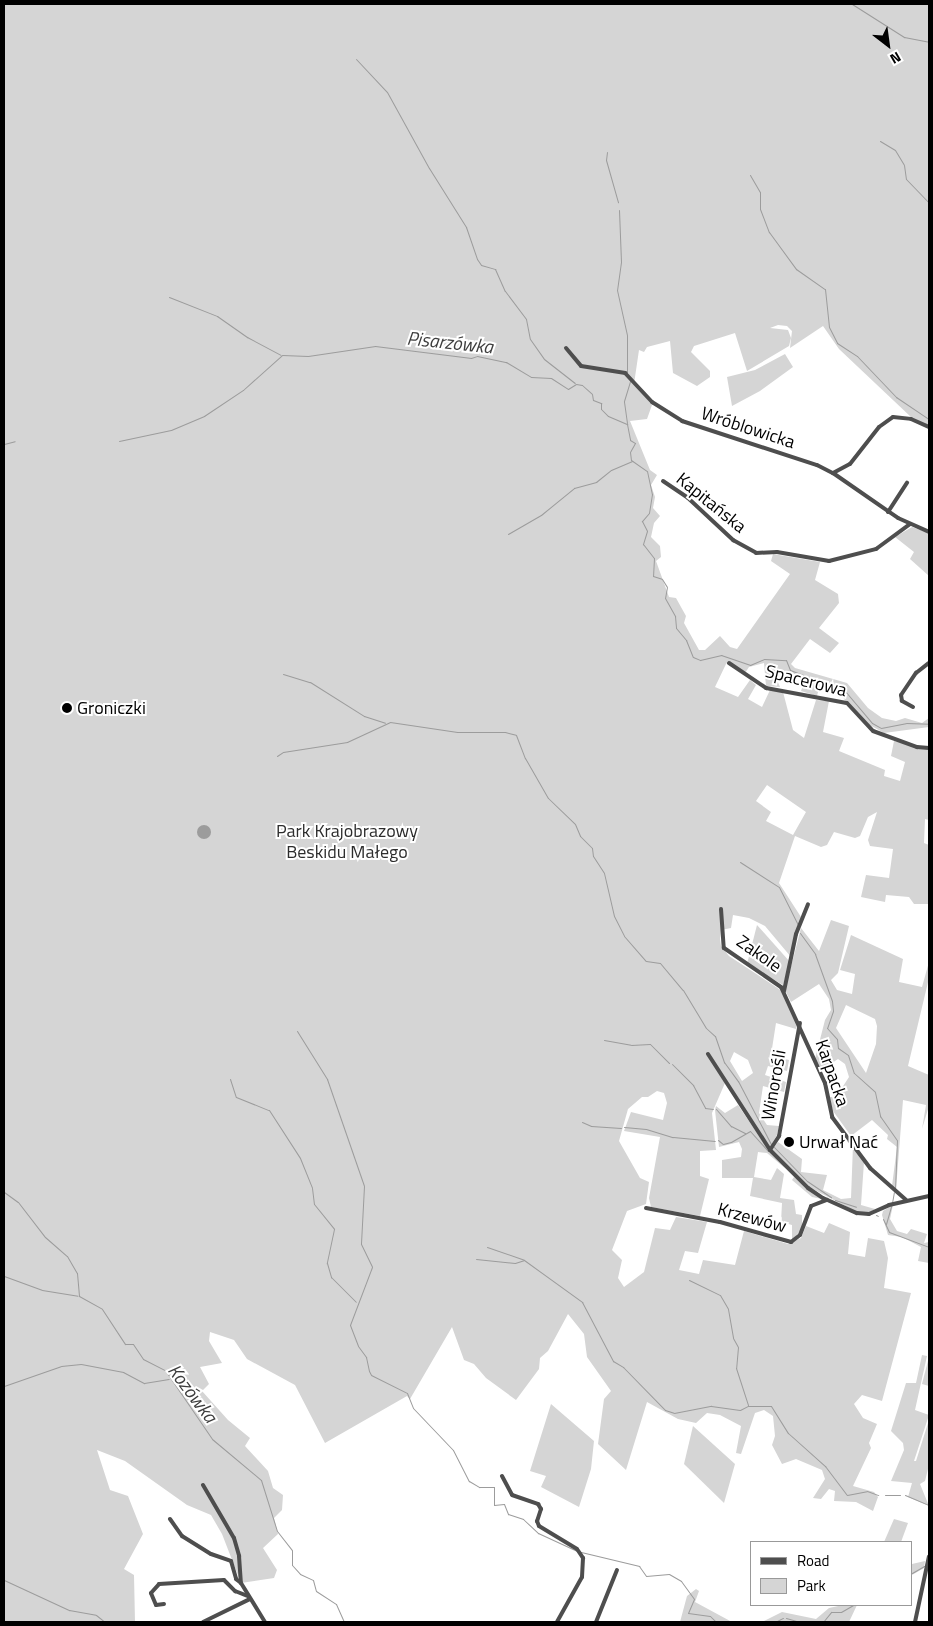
<!DOCTYPE html>
<html>
<head>
<meta charset="utf-8">
<style>
  body { margin:0 }
  #map { position:relative; width:933px; height:1626px; overflow:hidden; background:#fff; font-family:"Titillium Web",sans-serif }
  div>[style] { position:absolute }
  [style*='--x'] { left:calc(var(--x)*1px); top:calc(var(--y)*1px); width:calc(var(--w)*1px); rotate:calc(var(--a)*1deg) }
  .green>* { inset:0; background:#d5d5d5 }
  .water>* { inset:0; background:#9c9c9c }
  .round { border-radius:50% }
  .stream>* { height:1px; margin:-0.5px; padding:0 0.5px; transform-origin:0.5px; border-radius:0.5px; background:#9c9c9c }
  .street>* { height:4px; margin:-2px; padding:0 2px; transform-origin:2px; border-radius:2px; background:#4e4e4e }
  .dots>* { width:14px; height:14px; translate:-50% -50%; box-sizing:border-box; border:2px solid #fff; border-radius:50% }
  span { translate:-50% -50%; white-space:nowrap; text-align:center; line-height:1.15; -webkit-text-stroke:4px #fff; paint-order:stroke }
  .street-label { font-size:18px; color:#000 }
  .poi-label { font-size:18px; color:#000 }
  .left { translate:0 -50%; text-align:left }
  .park-label { font-size:18px; color:#2c2c2c }
  .water-label { font-size:19px; color:#3d3d3d; font-style:italic }
  .frame { position:absolute; inset:0; border:5px solid #000; pointer-events:none }
  .legend { position:absolute; left:750px; top:1541px; width:162px; height:65px; box-sizing:border-box; background:#fff; border:1px solid #999; margin:0; padding:6px 9px; list-style:none; font-size:15px; color:#000 }
  .legend li { display:flex; align-items:center; gap:10px; height:25px }
  .legend b { width:25px; border:1px solid #999 }
  .north { position:absolute; left:863px; top:20px; width:50px; height:50px; -webkit-text-stroke:4px #fff; paint-order:stroke; rotate:150deg; font-size:14px; font-weight:700; line-height:20px; text-align:center; color:#000 }
  .north::after { content:''; display:block; margin:auto; width:18px; height:22px; background:#000; clip-path:polygon(50% 0,100% 100%,50% 72%,0 100%) }
</style>
</head>
<body>
<div id="map">
  <div class="green">
    <div style="clip-path:polygon(evenodd,4px 4px,929px 4px,929px 426px,912px 418px,839px 349px,823px 326px,790px 348px,792px 331px,787px 326px,778px 325px,770px 328px,788px 330px,791px 338px,789px 346px,747px 371px,735px 333px,694px 346px,691px 352px,710px 371px,710px 377px,697px 386px,673px 373px,670px 341px,647px 347px,644px 352px,639px 350px,634px 384px,652px 405px,647px 419px,630px 421px,650px 470px,657px 475px,651px 485px,655px 497px,653px 508px,660px 516px,654px 523px,651px 537px,660px 546px,661px 557px,656px 561px,669px 597px,676px 598px,686px 616px,684px 623px,699px 650px,705px 650px,720px 636px,730px 647px,737px 649px,790px 574px,771px 561px,773px 554px,820px 562px,815px 580px,838px 594px,839px 603px,819px 628px,839px 643px,830px 653px,810px 639px,791px 664px,795px 668px,847px 683px,868px 708px,882px 718px,896px 721px,905px 718px,922px 723px,929px 718px,929px 727px,884px 733px,868px 724px,844px 699px,839px 689px,820px 684px,817px 696px,801px 691px,805px 679px,788px 671px,774px 673px,780px 687px,766px 686px,764px 663px,749px 667px,745px 673px,728px 661px,726px 664px,715px 687px,738px 697px,750px 680px,756px 685px,748px 699px,762px 707px,770px 690px,783px 692px,793px 730px,804px 738px,816px 700px,829px 701px,823px 732px,844px 738px,839px 751px,885px 770px,884px 776px,900px 781px,905px 762px,891px 756px,894px 741px,929px 749px,929px 820px,925px 819px,924px 843px,929px 845px,929px 904px,914px 904px,909px 897px,886px 895px,885px 902px,861px 897px,866px 875px,889px 878px,893px 849px,870px 846px,868px 840px,877px 812px,868px 817px,860px 836px,855px 838px,834px 832px,827px 845px,821px 847px,795px 836px,779px 883px,801px 917px,791px 957px,765px 926px,749px 918px,733px 915px,731px 928px,721px 930px,720px 939px,721px 946px,729px 956px,782px 991px,798px 1023px,796px 1029px,776px 1023px,771px 1055px,789px 1060px,787px 1071px,768px 1066px,765px 1075px,786px 1082px,784px 1092px,763px 1086px,759px 1113px,767px 1125px,779px 1126px,777px 1135px,770px 1147px,714px 1066px,725px 1083px,712px 1113px,716px 1150px,700px 1151px,700px 1176px,709px 1179px,700px 1216px,651px 1207px,649px 1198px,660px 1137px,624px 1131px,631px 1112px,663px 1120px,667px 1103px,664px 1093px,657px 1091px,648px 1097px,642px 1097px,628px 1109px,619px 1141px,640px 1178px,649px 1182px,646px 1204px,627px 1211px,612px 1250px,622px 1260px,618px 1278px,624px 1287px,644px 1272px,655px 1228px,670px 1230px,676px 1217px,707px 1222px,698px 1253px,685px 1251px,679px 1270px,699px 1274px,703px 1260px,735px 1265px,744px 1231px,788px 1244px,801px 1238px,806px 1226px,824px 1233px,829px 1223px,850px 1232px,848px 1254px,865px 1257px,868px 1238px,884px 1241px,888px 1258px,884px 1288px,911px 1293px,882px 1401px,862px 1395px,854px 1404px,863px 1418px,877px 1424px,869px 1443px,871px 1448px,853px 1486px,874px 1492px,878px 1497px,873px 1511px,856px 1502px,834px 1501px,835px 1491px,829px 1489px,821px 1499px,813px 1498px,825px 1479px,822px 1470px,796px 1459px,782px 1464px,772px 1445px,775px 1436px,773px 1416px,764px 1410px,755px 1413px,741px 1454px,736px 1453px,741px 1426px,720px 1415px,707px 1413px,696px 1423px,678px 1419px,647px 1402px,626px 1470px,598px 1444px,604px 1399px,611px 1391px,587px 1357px,584px 1334px,568px 1314px,548px 1351px,540px 1358px,539px 1369px,516px 1400px,486px 1378px,474px 1364px,464px 1360px,452px 1327px,410px 1399px,407px 1396px,325px 1443px,295px 1385px,247px 1359px,234px 1340px,210px 1332px,209px 1341px,222px 1363px,200px 1367px,209px 1384px,202px 1391px,228px 1420px,250px 1438px,245px 1446px,268px 1471px,273px 1488px,283px 1495px,282px 1510px,274px 1518px,278px 1534px,263px 1548px,277px 1570px,274px 1578px,241px 1583px,222px 1534px,211px 1515px,187px 1505px,125px 1461px,97px 1450px,110px 1490px,128px 1496px,143px 1534px,124px 1569px,134px 1575px,135px 1622px,4px 1622px,4px 4px,767px 785px,806px 812px,793px 835px,766px 821px,771px 812px,756px 801px,767px 785px,4px 4px,734px 1052px,748px 1060px,753px 1073px,742px 1081px,730px 1061px,734px 1052px)"></div>
    <div style="clip-path:polygon(785px 354px,793px 367px,760px 391px,732px 406px,727px 377px,755px 370px)"></div>
    <div style="clip-path:polygon(912px 527px,929px 533px,929px 576px,910px 559px,914px 552px,895px 537px)"></div>
    <div style="clip-path:polygon(evenodd,831px 920px,849px 926px,838px 973px,831px 980px,837px 990px,852px 994px,855px 974px,840px 970px,851px 935px,903px 959px,899px 982px,922px 987px,929px 962px,929px 978px,908px 1066px,929px 1075px,929px 1106px,922px 1129px,926px 1105px,903px 1100px,896px 1189px,892px 1186px,897px 1147px,887px 1139px,888px 1135px,872px 1120px,851px 1136px,833px 1111px,829px 1097px,836px 1097px,849px 1077px,845px 1064px,838px 1059px,820px 1071px,815px 1059px,825px 1020px,831px 1010px,829px 999px,819px 984px,791px 1002px,785px 990px,801px 928px,819px 951px,831px 920px,846px 1005px,875px 1019px,877px 1026px,876px 1044px,866px 1073px,836px 1028px,846px 1005px)"></div>
    <div style="clip-path:polygon(757px 925px,790px 962px,783px 985px,747px 964px)"></div>
    <div style="clip-path:polygon(738px 1105px,765px 1145px,786px 1169px,767px 1153px,758px 1152px,754px 1177px,771px 1180px,777px 1168px,784px 1174px,780px 1198px,794px 1200px,796px 1214px,802px 1215px,802px 1229px,792px 1240px,792px 1225px,781px 1222px,782px 1203px,750px 1196px,753px 1178px,722px 1178px,722px 1160px,741px 1157px,742px 1149px,739px 1142px,719px 1147px,715px 1110px,716px 1106px,725px 1113px)"></div>
    <div style="clip-path:polygon(778px 1142px,802px 1159px,801px 1172px,827px 1175px,823px 1190px,841px 1199px,851px 1198px,853px 1145px,864px 1162px,861px 1205px,875px 1209px,869px 1213px,855px 1211px,809px 1187px,772px 1150px)"></div>
    <div style="clip-path:polygon(794px 1177px,822px 1199px,812px 1197px,792px 1180px)"></div>
    <div style="clip-path:polygon(893px 1205px,890px 1219px,897px 1231px,907px 1234px,911px 1229px,927px 1234px,924px 1243px,929px 1242px,929px 1263px,918px 1261px,921px 1247px,902px 1237px,888px 1235px,882px 1215px,883px 1211px)"></div>
    <div style="clip-path:polygon(922px 1355px,927px 1356px,915px 1410px,929px 1415px,914px 1461px,916px 1461px,929px 1420px,929px 1465px,925px 1481px,920px 1484px,929px 1506px,908px 1497px,912px 1483px,891px 1481px,904px 1450px,903px 1443px,891px 1431px,906px 1383px,916px 1383px)"></div>
    <div style="clip-path:polygon(929px 1357px,929px 1386px,922px 1384px)"></div>
    <div style="clip-path:polygon(551px 1404px,594px 1441px,591px 1469px,579px 1507px,541px 1487px,546px 1476px,530px 1471px)"></div>
    <div style="clip-path:polygon(693px 1426px,735px 1464px,724px 1503px,684px 1464px)"></div>
    <div style="clip-path:polygon(894px 1519px,908px 1523px,901px 1542px,884px 1542px)"></div>
    <div style="clip-path:polygon(925px 1561px,924px 1568px,912px 1575px,912px 1564px)"></div>
    <div style="clip-path:polygon(696px 1589px,699px 1591px,695px 1602px,732px 1622px,680px 1622px,687px 1596px)"></div>
    <div style="clip-path:polygon(843px 1605px,857px 1605px,849px 1622px,762px 1622px,782px 1612px,816px 1619px,829px 1608px)"></div>
  </div>
  <div class="water">
    <div class="round" style="left:197px;top:825px;width:14px;height:14px"></div>
  </div>
  <div class="stream">
    <div style="--x:852;--y:4;--w:62;--a:32.4"></div>
    <div style="--x:904;--y:37;--w:25;--a:11"></div>
    <div style="--x:356;--y:59;--w:45;--a:46.8"></div>
    <div style="--x:387;--y:92;--w:87;--a:61.1"></div>
    <div style="--x:429;--y:168;--w:70;--a:57.9"></div>
    <div style="--x:466;--y:227;--w:34;--a:71"></div>
    <div style="--x:477;--y:259;--w:7;--a:56"></div>
    <div style="--x:481;--y:265;--w:15;--a:16"></div>
    <div style="--x:495;--y:269;--w:24;--a:66"></div>
    <div style="--x:505;--y:291;--w:35;--a:53"></div>
    <div style="--x:526;--y:319;--w:20;--a:79"></div>
    <div style="--x:530;--y:339;--w:24;--a:55"></div>
    <div style="--x:544;--y:359;--w:39;--a:38"></div>
    <div style="--x:880;--y:141;--w:17;--a:31"></div>
    <div style="--x:895;--y:150;--w:17;--a:59"></div>
    <div style="--x:904;--y:165;--w:14;--a:82"></div>
    <div style="--x:906;--y:179;--w:33;--a:46"></div>
    <div style="--x:607;--y:152;--w:8;--a:97"></div>
    <div style="--x:606;--y:160;--w:44;--a:74.1"></div>
    <div style="--x:750;--y:175;--w:20;--a:60"></div>
    <div style="--x:760;--y:192;--w:17;--a:90"></div>
    <div style="--x:760;--y:209;--w:25;--a:69"></div>
    <div style="--x:769;--y:232;--w:46;--a:53.9"></div>
    <div style="--x:796;--y:269;--w:35;--a:35"></div>
    <div style="--x:825;--y:289;--w:38;--a:84"></div>
    <div style="--x:829;--y:327;--w:18;--a:63"></div>
    <div style="--x:837;--y:343;--w:24;--a:33"></div>
    <div style="--x:857;--y:356;--w:57;--a:46.4"></div>
    <div style="--x:896;--y:397;--w:40;--a:34"></div>
    <div style="--x:619;--y:210;--w:52;--a:87.8"></div>
    <div style="--x:621;--y:262;--w:28;--a:98"></div>
    <div style="--x:617;--y:290;--w:46;--a:77.5"></div>
    <div style="--x:627;--y:335;--w:37;--a:90"></div>
    <div style="--x:169;--y:297;--w:52;--a:21.6"></div>
    <div style="--x:217;--y:316;--w:37;--a:35"></div>
    <div style="--x:247;--y:337;--w:38;--a:28"></div>
    <div style="--x:627;--y:423;--w:22;--a:-98"></div>
    <div style="--x:624;--y:401;--w:21;--a:-73"></div>
    <div style="--x:119;--y:441;--w:53;--a:-11.9"></div>
    <div style="--x:171;--y:430;--w:36;--a:-23"></div>
    <div style="--x:204;--y:416;--w:47;--a:-33.7"></div>
    <div style="--x:243;--y:390;--w:52;--a:-41.9"></div>
    <div style="--x:282;--y:355;--w:26;--a:2"></div>
    <div style="--x:308;--y:356;--w:68;--a:-8.5"></div>
    <div style="--x:375;--y:346;--w:97;--a:7.1"></div>
    <div style="--x:471;--y:358;--w:6;--a:-18"></div>
    <div style="--x:477;--y:356;--w:30;--a:12"></div>
    <div style="--x:506;--y:362;--w:29;--a:31"></div>
    <div style="--x:531;--y:377;--w:20;--a:3"></div>
    <div style="--x:551;--y:378;--w:20;--a:33"></div>
    <div style="--x:568;--y:389;--w:9;--a:-32"></div>
    <div style="--x:576;--y:384;--w:6;--a:9"></div>
    <div style="--x:582;--y:385;--w:13;--a:42"></div>
    <div style="--x:592;--y:394;--w:6;--a:81"></div>
    <div style="--x:593;--y:400;--w:9;--a:21"></div>
    <div style="--x:601;--y:403;--w:6;--a:90"></div>
    <div style="--x:601;--y:409;--w:10;--a:45"></div>
    <div style="--x:608;--y:416;--w:21;--a:23"></div>
    <div style="--x:627;--y:424;--w:16;--a:79"></div>
    <div style="--x:630;--y:440;--w:6;--a:31"></div>
    <div style="--x:635;--y:443;--w:10;--a:119"></div>
    <div style="--x:630;--y:452;--w:8;--a:83"></div>
    <div style="--x:631;--y:460;--w:19;--a:35"></div>
    <div style="--x:647;--y:471;--w:24;--a:78"></div>
    <div style="--x:652;--y:494;--w:19;--a:99"></div>
    <div style="--x:649;--y:513;--w:11;--a:131"></div>
    <div style="--x:642;--y:521;--w:11;--a:63"></div>
    <div style="--x:647;--y:531;--w:14;--a:107"></div>
    <div style="--x:643;--y:544;--w:18;--a:52"></div>
    <div style="--x:654;--y:558;--w:18;--a:93"></div>
    <div style="--x:653;--y:576;--w:9;--a:18"></div>
    <div style="--x:662;--y:579;--w:9;--a:58"></div>
    <div style="--x:667;--y:587;--w:11;--a:100"></div>
    <div style="--x:665;--y:598;--w:21;--a:61"></div>
    <div style="--x:675;--y:616;--w:12;--a:85"></div>
    <div style="--x:676;--y:628;--w:16;--a:50"></div>
    <div style="--x:686;--y:640;--w:18;--a:68"></div>
    <div style="--x:693;--y:657;--w:8;--a:23"></div>
    <div style="--x:700;--y:660;--w:22;--a:-13"></div>
    <div style="--x:721;--y:655;--w:31;--a:19"></div>
    <div style="--x:750;--y:665;--w:15;--a:-23"></div>
    <div style="--x:764;--y:659;--w:22;--a:3"></div>
    <div style="--x:786;--y:660;--w:11;--a:68"></div>
    <div style="--x:790;--y:670;--w:59;--a:20.9"></div>
    <div style="--x:845;--y:691;--w:42;--a:49.8"></div>
    <div style="--x:872;--y:723;--w:10;--a:29"></div>
    <div style="--x:881;--y:728;--w:25;--a:-11"></div>
    <div style="--x:906;--y:723;--w:23;--a:2"></div>
    <div style="--x:4;--y:444;--w:11;--a:-15"></div>
    <div style="--x:508;--y:534;--w:38;--a:-30"></div>
    <div style="--x:541;--y:515;--w:43;--a:-39.3"></div>
    <div style="--x:574;--y:488;--w:23;--a:-15"></div>
    <div style="--x:596;--y:482;--w:19;--a:-39"></div>
    <div style="--x:611;--y:470;--w:23;--a:-23"></div>
    <div style="--x:283;--y:674;--w:28;--a:17"></div>
    <div style="--x:310;--y:682;--w:64;--a:32.2"></div>
    <div style="--x:364;--y:716;--w:22;--a:18"></div>
    <div style="--x:277;--y:756;--w:7;--a:-34"></div>
    <div style="--x:283;--y:752;--w:65;--a:-8.9"></div>
    <div style="--x:347;--y:742;--w:47;--a:-24.9"></div>
    <div style="--x:390;--y:722;--w:68;--a:8.5"></div>
    <div style="--x:457;--y:732;--w:48;--a:0"></div>
    <div style="--x:505;--y:732;--w:11;--a:15"></div>
    <div style="--x:516;--y:735;--w:25;--a:69"></div>
    <div style="--x:525;--y:758;--w:46;--a:60.1"></div>
    <div style="--x:548;--y:798;--w:37;--a:44"></div>
    <div style="--x:575;--y:824;--w:13;--a:67"></div>
    <div style="--x:580;--y:836;--w:17;--a:45"></div>
    <div style="--x:592;--y:848;--w:8;--a:83"></div>
    <div style="--x:593;--y:856;--w:20;--a:57"></div>
    <div style="--x:604;--y:873;--w:44;--a:76.9"></div>
    <div style="--x:614;--y:916;--w:22;--a:63"></div>
    <div style="--x:624;--y:936;--w:33;--a:49"></div>
    <div style="--x:646;--y:961;--w:14;--a:8"></div>
    <div style="--x:660;--y:963;--w:35;--a:50"></div>
    <div style="--x:683;--y:990;--w:44;--a:58.8"></div>
    <div style="--x:706;--y:1028;--w:12;--a:42"></div>
    <div style="--x:715;--y:1036;--w:28;--a:71"></div>
    <div style="--x:724;--y:1062;--w:24;--a:54"></div>
    <div style="--x:738;--y:1081;--w:71;--a:62.4"></div>
    <div style="--x:740;--y:862;--w:46;--a:32.7"></div>
    <div style="--x:779;--y:887;--w:42;--a:63.4"></div>
    <div style="--x:800;--y:933;--w:26;--a:54"></div>
    <div style="--x:815;--y:954;--w:50;--a:70.1"></div>
    <div style="--x:832;--y:1001;--w:10;--a:84"></div>
    <div style="--x:833;--y:1011;--w:18;--a:109"></div>
    <div style="--x:827;--y:1028;--w:15;--a:48"></div>
    <div style="--x:837;--y:1039;--w:9;--a:84"></div>
    <div style="--x:838;--y:1048;--w:12;--a:35"></div>
    <div style="--x:848;--y:1055;--w:19;--a:72"></div>
    <div style="--x:854;--y:1073;--w:28;--a:42"></div>
    <div style="--x:875;--y:1092;--w:25;--a:78"></div>
    <div style="--x:880;--y:1116;--w:29;--a:55"></div>
    <div style="--x:897;--y:1140;--w:49;--a:92.3"></div>
    <div style="--x:297;--y:1031;--w:57;--a:58"></div>
    <div style="--x:327;--y:1079;--w:113;--a:70.9"></div>
    <div style="--x:364;--y:1186;--w:58;--a:93"></div>
    <div style="--x:361;--y:1244;--w:25;--a:64"></div>
    <div style="--x:372;--y:1267;--w:62;--a:110.8"></div>
    <div style="--x:350;--y:1325;--w:22;--a:69"></div>
    <div style="--x:358;--y:1346;--w:14;--a:54"></div>
    <div style="--x:366;--y:1357;--w:14;--a:78"></div>
    <div style="--x:369;--y:1371;--w:4;--a:63"></div>
    <div style="--x:371;--y:1375;--w:40;--a:26.6"></div>
    <div style="--x:407;--y:1393;--w:16;--a:68"></div>
    <div style="--x:413;--y:1408;--w:58;--a:46.4"></div>
    <div style="--x:453;--y:1450;--w:35;--a:63"></div>
    <div style="--x:469;--y:1481;--w:12;--a:31"></div>
    <div style="--x:479;--y:1487;--w:15;--a:0"></div>
    <div style="--x:494;--y:1487;--w:18;--a:90"></div>
    <div style="--x:494;--y:1505;--w:10;--a:-6"></div>
    <div style="--x:504;--y:1504;--w:11;--a:68"></div>
    <div style="--x:508;--y:1514;--w:16;--a:18"></div>
    <div style="--x:523;--y:1519;--w:21;--a:43"></div>
    <div style="--x:538;--y:1533;--w:43;--a:24.8"></div>
    <div style="--x:604;--y:1040;--w:27;--a:10"></div>
    <div style="--x:631;--y:1045;--w:19;--a:-3"></div>
    <div style="--x:650;--y:1044;--w:27;--a:45"></div>
    <div style="--x:672;--y:1064;--w:30;--a:45"></div>
    <div style="--x:693;--y:1085;--w:26;--a:62"></div>
    <div style="--x:705;--y:1108;--w:8;--a:7"></div>
    <div style="--x:230;--y:1079;--w:19;--a:72"></div>
    <div style="--x:236;--y:1097;--w:35;--a:22"></div>
    <div style="--x:269;--y:1110;--w:57;--a:57.1"></div>
    <div style="--x:300;--y:1158;--w:32;--a:68"></div>
    <div style="--x:312;--y:1188;--w:16;--a:83"></div>
    <div style="--x:314;--y:1204;--w:32;--a:51"></div>
    <div style="--x:334;--y:1229;--w:35;--a:102"></div>
    <div style="--x:327;--y:1263;--w:15;--a:74"></div>
    <div style="--x:331;--y:1277;--w:35;--a:45"></div>
    <div style="--x:716;--y:1109;--w:23;--a:49"></div>
    <div style="--x:731;--y:1126;--w:16;--a:27"></div>
    <div style="--x:582;--y:1122;--w:10;--a:24"></div>
    <div style="--x:591;--y:1126;--w:30;--a:4"></div>
    <div style="--x:624;--y:1127;--w:22;--a:5"></div>
    <div style="--x:646;--y:1129;--w:28;--a:17"></div>
    <div style="--x:673;--y:1137;--w:42;--a:5.4"></div>
    <div style="--x:718;--y:1140;--w:6;--a:39"></div>
    <div style="--x:723;--y:1144;--w:8;--a:-14"></div>
    <div style="--x:731;--y:1142;--w:22;--a:-30"></div>
    <div style="--x:750;--y:1131;--w:27;--a:48"></div>
    <div style="--x:774;--y:1147;--w:47;--a:45.9"></div>
    <div style="--x:807;--y:1181;--w:29;--a:34"></div>
    <div style="--x:4;--y:1192;--w:17;--a:36"></div>
    <div style="--x:18;--y:1202;--w:44;--a:52.4"></div>
    <div style="--x:45;--y:1237;--w:29;--a:41"></div>
    <div style="--x:67;--y:1256;--w:20;--a:60"></div>
    <div style="--x:77;--y:1273;--w:23;--a:85"></div>
    <div style="--x:79;--y:1296;--w:26;--a:29"></div>
    <div style="--x:102;--y:1309;--w:42;--a:56.7"></div>
    <div style="--x:125;--y:1344;--w:8;--a:0"></div>
    <div style="--x:133;--y:1344;--w:18;--a:56"></div>
    <div style="--x:143;--y:1359;--w:25;--a:27"></div>
    <div style="--x:165;--y:1370;--w:83;--a:55.7"></div>
    <div style="--x:212;--y:1439;--w:64;--a:39.9"></div>
    <div style="--x:261;--y:1480;--w:53;--a:72.6"></div>
    <div style="--x:277;--y:1531;--w:24;--a:52"></div>
    <div style="--x:292;--y:1550;--w:15;--a:90"></div>
    <div style="--x:292;--y:1565;--w:12;--a:48"></div>
    <div style="--x:300;--y:1574;--w:14;--a:25"></div>
    <div style="--x:313;--y:1580;--w:11;--a:75"></div>
    <div style="--x:316;--y:1591;--w:24;--a:33"></div>
    <div style="--x:336;--y:1604;--w:20;--a:66"></div>
    <div style="--x:835;--y:1200;--w:22;--a:18"></div>
    <div style="--x:892;--y:1203;--w:11;--a:-80"></div>
    <div style="--x:876;--y:1215;--w:2;--a:27"></div>
    <div style="--x:883;--y:1219;--w:14;--a:65"></div>
    <div style="--x:889;--y:1232;--w:43;--a:20.6"></div>
    <div style="--x:886;--y:1224;--w:19;--a:-74"></div>
    <div style="--x:487;--y:1247;--w:39;--a:19"></div>
    <div style="--x:524;--y:1260;--w:72;--a:35.9"></div>
    <div style="--x:582;--y:1302;--w:67;--a:62.3"></div>
    <div style="--x:613;--y:1361;--w:12;--a:31"></div>
    <div style="--x:623;--y:1367;--w:60;--a:45.7"></div>
    <div style="--x:665;--y:1410;--w:9;--a:18"></div>
    <div style="--x:674;--y:1413;--w:38;--a:-11"></div>
    <div style="--x:711;--y:1406;--w:29;--a:8"></div>
    <div style="--x:740;--y:1410;--w:9;--a:-27"></div>
    <div style="--x:748;--y:1406;--w:23;--a:0"></div>
    <div style="--x:771;--y:1406;--w:32;--a:58"></div>
    <div style="--x:788;--y:1433;--w:50;--a:41.7"></div>
    <div style="--x:825;--y:1466;--w:36;--a:53"></div>
    <div style="--x:847;--y:1495;--w:20;--a:-11"></div>
    <div style="--x:867;--y:1491;--w:12;--a:20"></div>
    <div style="--x:476;--y:1259;--w:39;--a:6"></div>
    <div style="--x:515;--y:1263;--w:9;--a:-18"></div>
    <div style="--x:4;--y:1276;--w:40;--a:20.2"></div>
    <div style="--x:42;--y:1290;--w:36;--a:9"></div>
    <div style="--x:689;--y:1280;--w:34;--a:26"></div>
    <div style="--x:720;--y:1295;--w:16;--a:60"></div>
    <div style="--x:728;--y:1309;--w:29;--a:80"></div>
    <div style="--x:733;--y:1338;--w:10;--a:61"></div>
    <div style="--x:738;--y:1347;--w:21;--a:95"></div>
    <div style="--x:736;--y:1368;--w:39;--a:72"></div>
    <div style="--x:4;--y:1386;--w:60;--a:-19.3"></div>
    <div style="--x:61;--y:1366;--w:20;--a:-6"></div>
    <div style="--x:81;--y:1364;--w:43;--a:10.8"></div>
    <div style="--x:123;--y:1372;--w:24;--a:28"></div>
    <div style="--x:144;--y:1383;--w:25;--a:-9"></div>
    <div style="--x:885;--y:1495;--w:15;--a:0"></div>
    <div style="--x:905;--y:1495;--w:26;--a:23"></div>
    <div style="--x:581;--y:1552;--w:60;--a:13.6"></div>
    <div style="--x:639;--y:1566;--w:12;--a:55"></div>
    <div style="--x:646;--y:1576;--w:23;--a:-5"></div>
    <div style="--x:669;--y:1574;--w:14;--a:30"></div>
    <div style="--x:681;--y:1581;--w:22;--a:54"></div>
    <div style="--x:694;--y:1599;--w:15;--a:113"></div>
    <div style="--x:688;--y:1613;--w:22;--a:8"></div>
    <div style="--x:710;--y:1616;--w:8;--a:45"></div>
    <div style="--x:912;--y:1573;--w:14;--a:-30"></div>
    <div style="--x:4;--y:1580;--w:72;--a:24.8"></div>
    <div style="--x:69;--y:1610;--w:27;--a:10"></div>
    <div style="--x:96;--y:1615;--w:11;--a:38"></div>
    <div style="--x:786;--y:1618;--w:15;--a:16"></div>
    <div style="--x:775;--y:1622;--w:9;--a:-27"></div>
    <div style="--x:803;--y:1622;--w:5;--a:0"></div>
    <div style="--x:815;--y:1622;--w:1;--a:0"></div>
    <div style="--x:823;--y:1622;--w:13;--a:-51"></div>
    <div style="--x:831;--y:1612;--w:10;--a:0"></div>
    <div style="--x:841;--y:1612;--w:14;--a:-30"></div>
  </div>
  <div class="street">
    <div style="--x:566;--y:348;--w:23;--a:50"></div>
    <div style="--x:581;--y:366;--w:45;--a:9"></div>
    <div style="--x:625;--y:373;--w:40;--a:47"></div>
    <div style="--x:652;--y:402;--w:36;--a:32"></div>
    <div style="--x:682;--y:421;--w:142;--a:18.1"></div>
    <div style="--x:817;--y:465;--w:18;--a:27"></div>
    <div style="--x:833;--y:473;--w:79;--a:34.7"></div>
    <div style="--x:898;--y:518;--w:34;--a:24"></div>
    <div style="--x:833;--y:473;--w:19;--a:-28"></div>
    <div style="--x:850;--y:464;--w:47;--a:-51.9"></div>
    <div style="--x:879;--y:427;--w:17;--a:-36"></div>
    <div style="--x:893;--y:417;--w:18;--a:6"></div>
    <div style="--x:911;--y:419;--w:20;--a:24"></div>
    <div style="--x:663;--y:481;--w:30;--a:34"></div>
    <div style="--x:688;--y:498;--w:62;--a:43"></div>
    <div style="--x:733;--y:540;--w:26;--a:29"></div>
    <div style="--x:756;--y:553;--w:21;--a:-3"></div>
    <div style="--x:777;--y:552;--w:53;--a:9.8"></div>
    <div style="--x:829;--y:561;--w:49;--a:-14.3"></div>
    <div style="--x:876;--y:549;--w:42;--a:-36.3"></div>
    <div style="--x:888;--y:512;--w:35;--a:-57"></div>
    <div style="--x:729;--y:663;--w:45;--a:34"></div>
    <div style="--x:766;--y:688;--w:82;--a:10.5"></div>
    <div style="--x:847;--y:703;--w:38;--a:47"></div>
    <div style="--x:873;--y:731;--w:47;--a:20"></div>
    <div style="--x:917;--y:747;--w:12;--a:5"></div>
    <div style="--x:913;--y:707;--w:13;--a:-151"></div>
    <div style="--x:902;--y:701;--w:6;--a:-99"></div>
    <div style="--x:901;--y:695;--w:27;--a:-56"></div>
    <div style="--x:916;--y:673;--w:16;--a:-38"></div>
    <div style="--x:721;--y:909;--w:39;--a:86"></div>
    <div style="--x:724;--y:948;--w:69;--a:34.4"></div>
    <div style="--x:781;--y:987;--w:106;--a:65.4"></div>
    <div style="--x:825;--y:1083;--w:35;--a:78"></div>
    <div style="--x:832;--y:1117;--w:64;--a:53.3"></div>
    <div style="--x:870;--y:1168;--w:48;--a:41.6"></div>
    <div style="--x:784;--y:991;--w:58;--a:-78.1"></div>
    <div style="--x:796;--y:934;--w:32;--a:-68"></div>
    <div style="--x:708;--y:1054;--w:114;--a:57.1"></div>
    <div style="--x:770;--y:1150;--w:54;--a:45"></div>
    <div style="--x:808;--y:1188;--w:18;--a:34"></div>
    <div style="--x:823;--y:1198;--w:37;--a:24"></div>
    <div style="--x:857;--y:1213;--w:12;--a:5"></div>
    <div style="--x:869;--y:1214;--w:22;--a:-24"></div>
    <div style="--x:889;--y:1205;--w:41;--a:-12.7"></div>
    <div style="--x:770;--y:1150;--w:17;--a:-57"></div>
    <div style="--x:779;--y:1136;--w:115;--a:-79.5"></div>
    <div style="--x:646;--y:1208;--w:75;--a:10.7"></div>
    <div style="--x:720;--y:1222;--w:74;--a:15.7"></div>
    <div style="--x:791;--y:1242;--w:11;--a:-38"></div>
    <div style="--x:800;--y:1235;--w:31;--a:-69"></div>
    <div style="--x:811;--y:1206;--w:17;--a:-21"></div>
    <div style="--x:502;--y:1476;--w:21;--a:62"></div>
    <div style="--x:512;--y:1495;--w:28;--a:19"></div>
    <div style="--x:538;--y:1504;--w:6;--a:59"></div>
    <div style="--x:541;--y:1509;--w:13;--a:108"></div>
    <div style="--x:537;--y:1521;--w:5;--a:68"></div>
    <div style="--x:539;--y:1526;--w:44;--a:31.2"></div>
    <div style="--x:577;--y:1549;--w:11;--a:56"></div>
    <div style="--x:583;--y:1558;--w:19;--a:93"></div>
    <div style="--x:582;--y:1577;--w:51;--a:119.1"></div>
    <div style="--x:203;--y:1485;--w:61;--a:59.7"></div>
    <div style="--x:234;--y:1538;--w:19;--a:74"></div>
    <div style="--x:239;--y:1556;--w:27;--a:86"></div>
    <div style="--x:241;--y:1583;--w:46;--a:58.4"></div>
    <div style="--x:170;--y:1519;--w:21;--a:55"></div>
    <div style="--x:182;--y:1536;--w:34;--a:32"></div>
    <div style="--x:211;--y:1554;--w:21;--a:19"></div>
    <div style="--x:231;--y:1561;--w:19;--a:74"></div>
    <div style="--x:236;--y:1579;--w:6;--a:39"></div>
    <div style="--x:164;--y:1604;--w:8;--a:173"></div>
    <div style="--x:156;--y:1605;--w:13;--a:-113"></div>
    <div style="--x:151;--y:1593;--w:12;--a:-48"></div>
    <div style="--x:159;--y:1584;--w:65;--a:-3.5"></div>
    <div style="--x:224;--y:1580;--w:16;--a:45"></div>
    <div style="--x:235;--y:1591;--w:14;--a:21"></div>
    <div style="--x:203;--y:1622;--w:52;--a:-26.1"></div>
    <div style="--x:596;--y:1622;--w:56;--a:-68"></div>
    <div style="--x:915;--y:1622;--w:67;--a:-78"></div>
  </div>
  <div class="dots">
    <div style="left:67px;top:708px;background:#000"></div>
    <div style="left:789px;top:1142px;background:#000"></div>
  </div>
  <div class="street-label">
    <span style="left:748px;top:428px;rotate:18deg">Wróblowicka</span>
    <span style="left:711px;top:503px;rotate:39deg">Kapitańska</span>
    <span style="left:806px;top:681px;rotate:14deg">Spacerowa</span>
    <span style="left:759px;top:954px;rotate:35deg">Zakole</span>
    <span style="left:832px;top:1073px;rotate:71deg">Karpacka</span>
    <span style="left:774px;top:1085px;rotate:-80deg">Winorośli</span>
    <span style="left:752px;top:1218px;rotate:15deg">Krzewów</span>
  </div>
  <div class="poi-label">
    <span class="left" style="left:77px;top:708px">Groniczki</span>
    <span class="left" style="left:799px;top:1142px">Urwał Nać</span>
  </div>
  <div class="park-label">
    <span style="left:347px;top:842px">Park Krajobrazowy<br>Beskidu Małego</span>
  </div>
  <div class="water-label">
    <span style="left:450px;top:342px;rotate:6deg">Pisarzówka</span>
    <span style="left:193px;top:1393px;rotate:53deg">Kozówka</span>
  </div>
  <div class="frame"></div>
  <ul class="legend">
  <li><b style="height:6px;background:#4e4e4e"></b>Road</li>
  <li><b style="height:14px;background:#d5d5d5"></b>Park</li>
  </ul>
  <div class="north">N</div>
</div>
</body>
</html>
